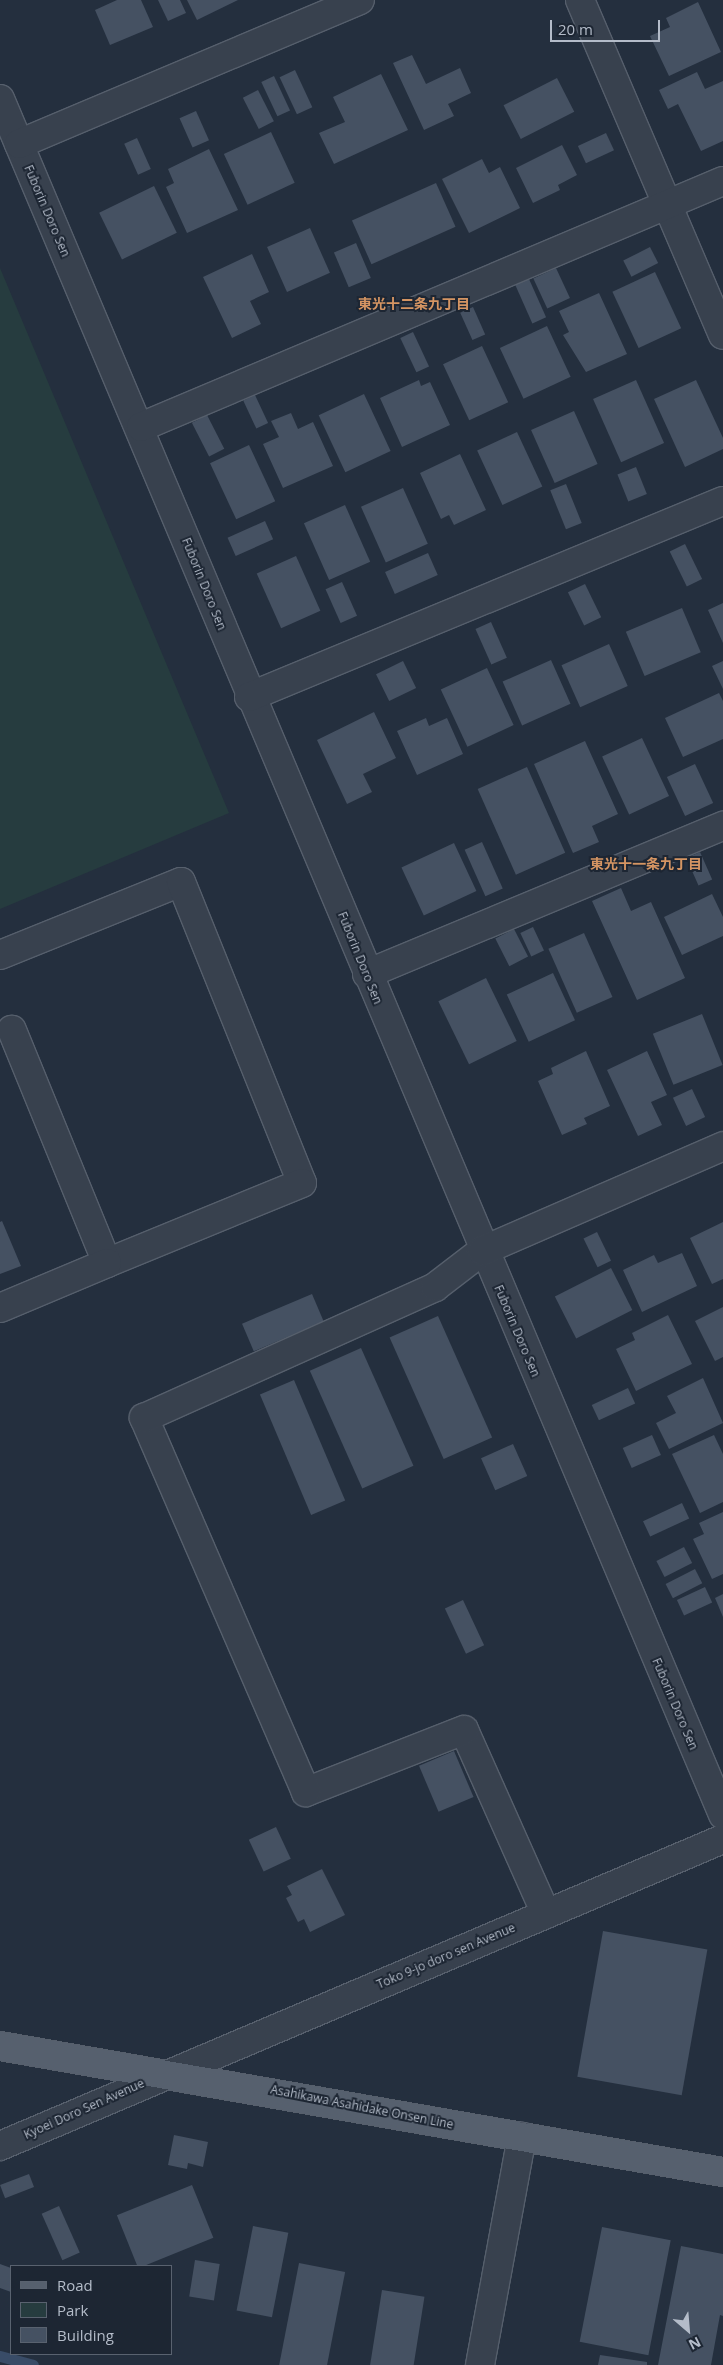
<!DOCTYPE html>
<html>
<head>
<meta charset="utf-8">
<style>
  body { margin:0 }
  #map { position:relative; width:723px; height:2365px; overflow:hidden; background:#242f3e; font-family:"Open Sans","Noto Sans JP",sans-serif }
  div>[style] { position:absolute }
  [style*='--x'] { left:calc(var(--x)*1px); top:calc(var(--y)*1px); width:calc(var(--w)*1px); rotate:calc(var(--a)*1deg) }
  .green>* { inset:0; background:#263c3f }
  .stream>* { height:11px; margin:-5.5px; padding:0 5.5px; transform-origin:5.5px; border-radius:5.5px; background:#394c67 }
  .building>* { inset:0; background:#455162; transform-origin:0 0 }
  .roads { filter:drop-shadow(1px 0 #565f6c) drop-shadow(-1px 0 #565f6c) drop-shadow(0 1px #565f6c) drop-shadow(0 -1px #565f6c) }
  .minor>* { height:28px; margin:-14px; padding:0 14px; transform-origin:14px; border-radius:14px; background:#38414e }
  .major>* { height:28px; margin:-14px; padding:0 14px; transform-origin:14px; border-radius:14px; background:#56606e }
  span { translate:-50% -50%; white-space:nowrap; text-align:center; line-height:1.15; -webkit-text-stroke:4px #1d2633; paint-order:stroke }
  .street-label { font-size:12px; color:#b4bcc9 }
  .neighbourhood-label { font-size:14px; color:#d59563; font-weight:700 }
  .legend { position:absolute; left:10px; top:2265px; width:162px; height:90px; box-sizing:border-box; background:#1d2633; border:1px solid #59626f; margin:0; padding:6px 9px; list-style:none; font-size:15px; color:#b4bcc9 }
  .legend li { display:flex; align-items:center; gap:10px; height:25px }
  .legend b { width:25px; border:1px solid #59626f }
  .north { position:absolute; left:663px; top:2305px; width:50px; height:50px; -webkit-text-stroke:4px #1d2633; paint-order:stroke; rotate:153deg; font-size:14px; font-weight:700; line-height:20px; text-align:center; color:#b4bcc9 }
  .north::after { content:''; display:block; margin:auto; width:18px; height:22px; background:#b4bcc9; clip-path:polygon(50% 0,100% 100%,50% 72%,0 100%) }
  .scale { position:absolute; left:550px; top:20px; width:110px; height:22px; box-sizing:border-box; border:2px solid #b4bcc9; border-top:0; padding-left:6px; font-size:15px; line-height:18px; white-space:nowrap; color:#b4bcc9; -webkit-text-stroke:4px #1d2633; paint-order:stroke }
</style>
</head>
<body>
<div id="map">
  <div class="green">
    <div style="clip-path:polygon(0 268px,229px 813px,0 909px)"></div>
  </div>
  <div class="stream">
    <div style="--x:0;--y:2356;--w:34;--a:15"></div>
  </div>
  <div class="building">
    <div style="clip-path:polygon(117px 0,141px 0,153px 27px,110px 45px,95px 10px)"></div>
    <div style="clip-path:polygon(158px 0,180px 0,186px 13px,168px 21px)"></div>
    <div style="clip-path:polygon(187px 0,238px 0,197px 20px)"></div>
    <div style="clip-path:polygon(698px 2px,721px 52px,669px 76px,650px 36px,670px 27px,666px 18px)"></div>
    <div style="clip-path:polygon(412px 55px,426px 84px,460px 68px,471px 93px,448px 104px,454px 116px,424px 130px,393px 63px)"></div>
    <div style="left:295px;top:70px;width:41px;height:17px;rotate:65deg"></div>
    <div style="clip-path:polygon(697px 72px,705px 89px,723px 81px,723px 141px,701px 151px,678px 104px,668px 109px,659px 90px)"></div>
    <div style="clip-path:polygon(381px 74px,408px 130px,334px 164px,319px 133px,345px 122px,333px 97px)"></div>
    <div style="left:274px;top:76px;width:38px;height:14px;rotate:65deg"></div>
    <div style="left:557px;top:78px;width:38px;height:60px;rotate:63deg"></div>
    <div style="left:258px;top:90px;width:35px;height:17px;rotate:63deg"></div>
    <div style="left:196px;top:111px;width:32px;height:18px;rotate:66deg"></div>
    <div style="left:271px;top:132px;width:56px;height:52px;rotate:65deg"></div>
    <div style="left:606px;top:133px;width:19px;height:31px;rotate:65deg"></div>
    <div style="left:137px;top:138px;width:34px;height:14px;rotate:66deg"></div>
    <div style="clip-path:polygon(562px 145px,577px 175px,558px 185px,560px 190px,533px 203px,516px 168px)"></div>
    <div style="clip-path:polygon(209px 149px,238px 210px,187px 233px,166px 187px,174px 183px,168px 169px)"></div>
    <div style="clip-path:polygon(482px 159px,489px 173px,500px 167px,520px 208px,469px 233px,442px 179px)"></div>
    <div style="left:436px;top:183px;width:48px;height:92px;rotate:66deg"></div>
    <div style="left:154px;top:186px;width:52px;height:61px;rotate:64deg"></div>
    <div style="left:310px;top:228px;width:49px;height:47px;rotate:66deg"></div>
    <div style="left:356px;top:243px;width:38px;height:24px;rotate:67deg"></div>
    <div style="left:650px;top:247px;width:18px;height:30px;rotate:63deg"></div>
    <div style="clip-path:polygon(252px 254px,269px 292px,250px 301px,261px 324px,232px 338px,203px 277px)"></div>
    <div style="left:556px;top:268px;width:33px;height:25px;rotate:65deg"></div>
    <div style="left:655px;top:272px;width:62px;height:47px;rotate:65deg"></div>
    <div style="left:529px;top:279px;width:42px;height:15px;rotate:66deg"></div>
    <div style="clip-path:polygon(599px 293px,627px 354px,586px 372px,563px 335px,569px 332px,559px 311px)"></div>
    <div style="left:473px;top:307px;width:30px;height:14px;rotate:66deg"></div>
    <div style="left:547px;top:326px;width:56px;height:52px;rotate:65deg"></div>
    <div style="left:413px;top:332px;width:38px;height:14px;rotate:65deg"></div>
    <div style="left:482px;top:346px;width:62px;height:43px;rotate:65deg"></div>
    <div style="clip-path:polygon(419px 380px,421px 386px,430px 382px,450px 425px,402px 447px,380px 398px)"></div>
    <div style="left:636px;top:380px;width:69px;height:47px;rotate:66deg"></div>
    <div style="clip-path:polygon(696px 380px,723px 438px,723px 449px,685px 467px,654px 399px)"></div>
    <div style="left:364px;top:394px;width:63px;height:50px;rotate:65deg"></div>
    <div style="left:255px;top:395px;width:31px;height:13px;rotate:65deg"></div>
    <div style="left:574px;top:411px;width:58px;height:47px;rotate:66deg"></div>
    <div style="clip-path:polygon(291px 413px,298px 429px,313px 422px,333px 466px,283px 488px,263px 444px,279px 437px,271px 421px)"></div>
    <div style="left:207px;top:415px;width:38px;height:17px;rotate:63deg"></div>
    <div style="left:517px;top:432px;width:60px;height:44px;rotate:65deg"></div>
    <div style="left:249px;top:445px;width:62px;height:43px;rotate:65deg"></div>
    <div style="clip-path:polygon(460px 454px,486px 510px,454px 525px,449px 515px,441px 519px,420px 473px)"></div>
    <div style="left:636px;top:467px;width:29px;height:20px;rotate:68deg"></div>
    <div style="left:566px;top:484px;width:42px;height:17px;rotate:68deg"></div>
    <div style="left:403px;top:488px;width:61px;height:46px;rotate:66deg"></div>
    <div style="left:345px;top:505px;width:62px;height:45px;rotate:66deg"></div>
    <div style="left:265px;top:521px;width:20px;height:41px;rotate:66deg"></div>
    <div style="left:685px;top:544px;width:39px;height:17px;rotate:64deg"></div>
    <div style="left:428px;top:553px;width:24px;height:47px;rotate:66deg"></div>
    <div style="left:296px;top:556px;width:60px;height:43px;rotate:66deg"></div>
    <div style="left:342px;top:582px;width:37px;height:18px;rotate:66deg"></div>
    <div style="left:585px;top:584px;width:37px;height:19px;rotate:64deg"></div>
    <div style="clip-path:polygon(723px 603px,723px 643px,708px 610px)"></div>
    <div style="left:682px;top:608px;width:48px;height:61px;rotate:67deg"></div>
    <div style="left:491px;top:622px;width:39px;height:17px;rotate:66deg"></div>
    <div style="left:609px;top:644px;width:46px;height:52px;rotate:66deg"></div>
    <div style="left:551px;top:660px;width:48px;height:53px;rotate:66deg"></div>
    <div style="left:403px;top:661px;width:30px;height:30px;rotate:64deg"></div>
    <div style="clip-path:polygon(723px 661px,723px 689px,712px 666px)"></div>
    <div style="left:487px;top:668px;width:63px;height:51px;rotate:65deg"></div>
    <div style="clip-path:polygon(719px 693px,723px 701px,723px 739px,683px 757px,665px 718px)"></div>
    <div style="clip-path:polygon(374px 712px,396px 758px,363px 774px,372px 792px,347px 804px,317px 740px)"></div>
    <div style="clip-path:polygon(426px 718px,429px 726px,447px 718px,463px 754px,417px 775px,397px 731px)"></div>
    <div style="left:642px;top:738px;width:64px;height:44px;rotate:65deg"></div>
    <div style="clip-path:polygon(585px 741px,618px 814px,592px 826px,599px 842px,573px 853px,534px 764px)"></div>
    <div style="left:695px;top:764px;width:43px;height:31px;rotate:65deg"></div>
    <div style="left:527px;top:767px;width:94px;height:54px;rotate:66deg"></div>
    <div style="left:482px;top:842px;width:51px;height:19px;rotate:66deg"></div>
    <div style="left:454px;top:843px;width:53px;height:58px;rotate:65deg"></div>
    <div style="left:700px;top:852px;width:30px;height:15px;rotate:66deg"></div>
    <div style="clip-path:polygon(621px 888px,631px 911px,651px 902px,685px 978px,637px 1000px,592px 901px)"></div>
    <div style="clip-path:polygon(712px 894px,723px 917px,723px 936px,682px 955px,664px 917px)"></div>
    <div style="left:533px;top:927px;width:26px;height:14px;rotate:65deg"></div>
    <div style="left:514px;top:929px;width:31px;height:21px;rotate:63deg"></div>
    <div style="left:584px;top:933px;width:70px;height:39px;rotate:66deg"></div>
    <div style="left:553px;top:973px;width:52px;height:51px;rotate:65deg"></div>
    <div style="left:486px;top:978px;width:70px;height:53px;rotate:64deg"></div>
    <div style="left:702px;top:1014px;width:55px;height:53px;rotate:68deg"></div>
    <div style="clip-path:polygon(586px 1051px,610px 1106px,584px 1118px,587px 1124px,562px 1135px,538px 1081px,553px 1074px,551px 1068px)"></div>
    <div style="clip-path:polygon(647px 1051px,667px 1095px,651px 1102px,662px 1125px,638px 1136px,607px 1070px)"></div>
    <div style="left:692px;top:1089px;width:31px;height:21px;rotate:65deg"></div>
    <div style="clip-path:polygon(2px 1221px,21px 1266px,0 1274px,0 1222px)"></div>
    <div style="clip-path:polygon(723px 1222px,723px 1279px,712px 1284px,690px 1238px)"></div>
    <div style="left:597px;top:1232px;width:32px;height:15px;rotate:64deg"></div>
    <div style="clip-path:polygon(682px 1253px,697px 1286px,642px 1312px,623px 1270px,654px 1255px,658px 1263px)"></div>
    <div style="left:611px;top:1268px;width:47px;height:63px;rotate:63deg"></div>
    <div style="left:312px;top:1294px;width:30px;height:76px;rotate:67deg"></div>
    <div style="clip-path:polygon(723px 1307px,723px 1357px,715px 1361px,695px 1321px)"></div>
    <div style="clip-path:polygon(668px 1315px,692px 1364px,636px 1391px,616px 1349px,635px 1340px,632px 1333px)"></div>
    <div style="left:438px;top:1316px;width:133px;height:53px;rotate:66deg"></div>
    <div style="left:361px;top:1348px;width:129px;height:56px;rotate:66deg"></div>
    <div style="clip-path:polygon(703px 1378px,723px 1423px,669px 1449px,656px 1423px,676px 1413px,667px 1396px)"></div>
    <div style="left:294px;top:1380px;width:131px;height:37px;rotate:67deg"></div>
    <div style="left:628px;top:1388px;width:17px;height:40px;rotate:65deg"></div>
    <div style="left:652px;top:1435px;width:22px;height:32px;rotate:66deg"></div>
    <div style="clip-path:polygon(714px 1435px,723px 1454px,723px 1502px,700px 1513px,672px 1454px)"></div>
    <div style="left:513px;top:1444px;width:35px;height:35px;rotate:66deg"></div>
    <div style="left:682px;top:1503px;width:17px;height:43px;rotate:65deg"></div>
    <div style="clip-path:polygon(723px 1512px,723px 1574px,712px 1579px,693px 1539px,704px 1534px,699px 1523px)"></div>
    <div style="left:684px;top:1547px;width:18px;height:31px;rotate:63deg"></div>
    <div style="left:695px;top:1569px;width:16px;height:33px;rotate:63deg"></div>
    <div style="left:705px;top:1587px;width:17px;height:31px;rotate:65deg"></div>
    <div style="clip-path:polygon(723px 1594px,723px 1617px,715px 1598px)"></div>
    <div style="left:463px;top:1600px;width:50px;height:20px;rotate:65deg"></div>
    <div style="left:454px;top:1751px;width:50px;height:38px;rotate:67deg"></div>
    <div style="left:276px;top:1827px;width:35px;height:30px;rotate:65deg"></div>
    <div style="clip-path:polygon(322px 1869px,345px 1915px,310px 1932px,304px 1919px,298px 1922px,286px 1898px,292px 1895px,287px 1886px)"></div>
    <div style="left:603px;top:1931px;width:106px;height:148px;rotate:10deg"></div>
    <div style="clip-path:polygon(174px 2135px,208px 2142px,203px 2167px,188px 2163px,187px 2169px,168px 2165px)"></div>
    <div style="left:29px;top:2174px;width:14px;height:31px;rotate:69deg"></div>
    <div style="left:192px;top:2185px;width:57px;height:81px;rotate:68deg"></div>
    <div style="left:59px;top:2206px;width:51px;height:19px;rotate:66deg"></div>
    <div style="left:253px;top:2226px;width:36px;height:86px;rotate:11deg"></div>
    <div style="left:602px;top:2227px;width:70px;height:117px;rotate:11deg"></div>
    <div style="clip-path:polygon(681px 2246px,723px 2254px,723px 2316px,720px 2315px,711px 2365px,658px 2365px)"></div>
    <div style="left:195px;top:2260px;width:25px;height:37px;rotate:9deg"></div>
    <div style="left:299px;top:2263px;width:47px;height:104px;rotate:11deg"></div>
    <div style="clip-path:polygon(0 2264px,11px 2268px,11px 2292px,0 2288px)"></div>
    <div style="left:382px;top:2290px;width:43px;height:76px;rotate:9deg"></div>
    <div style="clip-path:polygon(600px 2355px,647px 2362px,647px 2365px,598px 2365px)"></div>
  </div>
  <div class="roads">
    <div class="minor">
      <div style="--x:580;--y:0;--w:364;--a:66.9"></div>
      <div style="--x:0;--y:99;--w:1862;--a:67.15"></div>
      <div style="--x:19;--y:144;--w:370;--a:-22.9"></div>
      <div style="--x:141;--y:427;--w:632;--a:-22.91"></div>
      <div style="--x:249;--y:697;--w:513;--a:-22.47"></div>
      <div style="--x:0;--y:955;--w:195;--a:-22"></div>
      <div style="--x:181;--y:882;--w:324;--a:68.1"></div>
      <div style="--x:302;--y:1183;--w:211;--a:157.7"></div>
      <div style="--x:107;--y:1263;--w:252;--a:-112.2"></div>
      <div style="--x:367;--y:974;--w:386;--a:-22.6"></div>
      <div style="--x:0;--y:1308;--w:116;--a:-22.8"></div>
      <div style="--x:546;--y:1914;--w:201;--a:-114"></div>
      <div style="--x:464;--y:1730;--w:170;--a:158.6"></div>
      <div style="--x:306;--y:1792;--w:408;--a:-113.4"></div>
      <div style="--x:144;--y:1418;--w:319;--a:-24.2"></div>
      <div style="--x:435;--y:1287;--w:59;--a:-37.5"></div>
      <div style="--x:482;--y:1251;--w:263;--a:-23.5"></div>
      <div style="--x:0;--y:2146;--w:785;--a:-23.01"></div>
      <div style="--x:480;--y:2365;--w:232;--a:-79.6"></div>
    </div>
    <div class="major">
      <div style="--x:0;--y:2046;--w:734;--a:9.89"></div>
    </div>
  </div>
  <div class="street-label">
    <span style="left:47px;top:211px;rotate:67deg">Fuborin Doro Sen</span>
    <span style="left:204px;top:584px;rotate:68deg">Fuborin Doro Sen</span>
    <span style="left:360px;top:958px;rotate:68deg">Fuborin Doro Sen</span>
    <span style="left:517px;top:1331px;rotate:67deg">Fuborin Doro Sen</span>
    <span style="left:675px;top:1704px;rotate:67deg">Fuborin Doro Sen</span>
    <span style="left:446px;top:1956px;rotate:-23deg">Toko 9-jo doro sen Avenue</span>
    <span style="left:362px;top:2107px;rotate:11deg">Asahikawa Asahidake Onsen Line</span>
    <span style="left:84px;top:2109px;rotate:-24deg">Kyoei Doro Sen Avenue</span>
  </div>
  <div class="neighbourhood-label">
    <span style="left:414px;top:304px">東光十二条九丁目</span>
    <span style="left:646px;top:864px">東光十一条九丁目</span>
  </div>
  <ul class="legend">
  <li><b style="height:6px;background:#56606e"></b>Road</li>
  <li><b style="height:14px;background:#263c3f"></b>Park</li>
  <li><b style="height:14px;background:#455162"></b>Building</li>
  </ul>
  <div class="north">N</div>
  <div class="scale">20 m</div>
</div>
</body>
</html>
